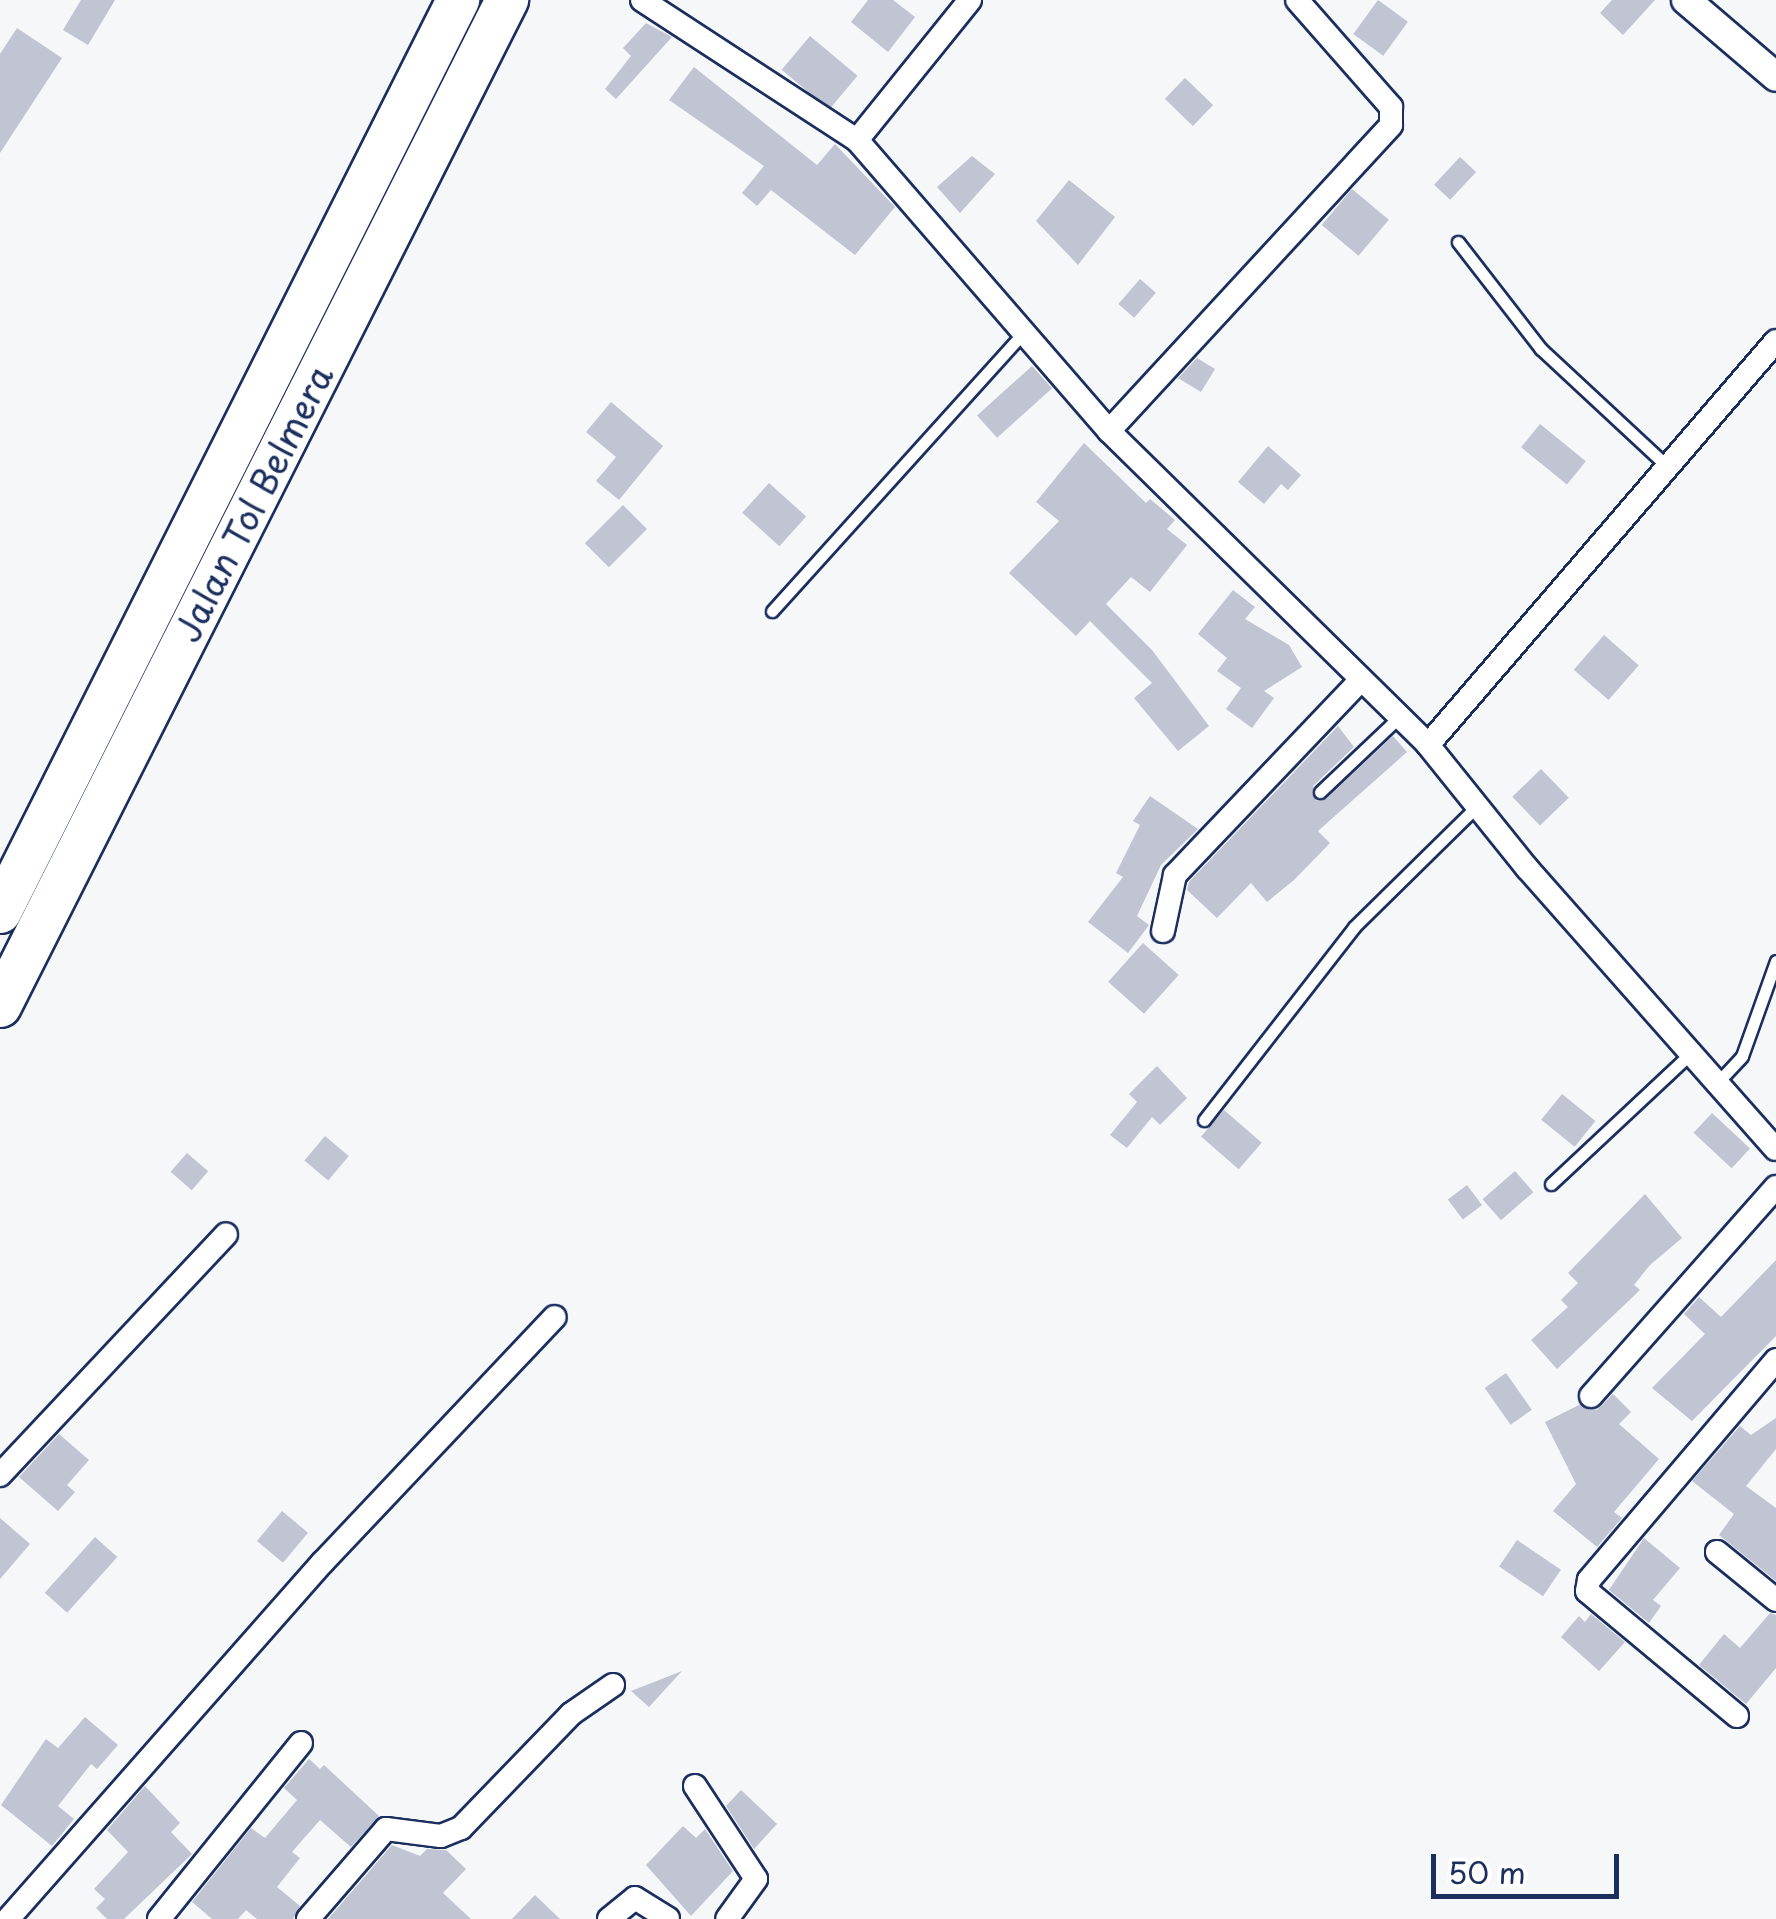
<!DOCTYPE html>
<html>
<head>
<meta charset="utf-8">
<style>
  body { margin:0 }
  #map { position:relative; width:1776px; height:1919px; overflow:hidden; background:#f6f7f9; font-family:"Playpen Sans",sans-serif }
  div>[style] { position:absolute }
  [style*='--x'] { left:calc(var(--x)*1px); top:calc(var(--y)*1px); width:calc(var(--w)*1px); rotate:calc(var(--a)*1deg) }
  .building>* { inset:0; background:#c0c4d3; transform-origin:0 0 }
  .roads { filter:drop-shadow(2px 0 #1b2f5e) drop-shadow(-2px 0 #1b2f5e) drop-shadow(0 2px #1b2f5e) drop-shadow(0 -2px #1b2f5e) }
  .service>* { height:11px; margin:-5.5px; padding:0 5.5px; transform-origin:5.5px; border-radius:5.5px; background:#fff }
  .minor>* { height:22px; margin:-11px; padding:0 11px; transform-origin:11px; border-radius:11px; background:#fff }
  .tertiary>* { height:28px; margin:-14px; padding:0 14px; transform-origin:14px; border-radius:14px; background:#fff }
  .motorway>* { height:42px; margin:-21px; padding:0 21px; transform-origin:21px; border-radius:21px; background:#fff }
  span { translate:-50% -50%; white-space:nowrap; text-align:center; line-height:1.15; -webkit-text-stroke:8px #fff; paint-order:stroke }
  .street-label { font-size:35px; color:#1b2f5e }
  .scale { position:absolute; left:1431px; top:1854px; width:188px; height:45px; box-sizing:border-box; border:5px solid #1b2f5e; border-top:0; padding-left:12px; font-size:30px; line-height:35px; white-space:nowrap; color:#1b2f5e; -webkit-text-stroke:8px #fff; paint-order:stroke }
</style>
</head>
<body>
<div id="map">
  <div class="building">
    <div style="clip-path:polygon(81px 0,115px 0,88px 45px,63px 30px)"></div>
    <div style="clip-path:polygon(868px 0,893px 0,915px 17px,888px 52px,851px 22px)"></div>
    <div style="left:1378px;top:0;width:37px;height:42px;rotate:36deg"></div>
    <div style="clip-path:polygon(1612px 0,1655px 0,1623px 35px,1600px 13px)"></div>
    <div style="clip-path:polygon(646px 23px,672px 37px,616px 99px,605px 89px,631px 56px,623px 48px)"></div>
    <div style="clip-path:polygon(17px 28px,62px 58px,0 153px,0 54px)"></div>
    <div style="left:810px;top:36px;width:62px;height:44px;rotate:40deg"></div>
    <div style="clip-path:polygon(694px 67px,817px 165px,835px 144px,895px 207px,855px 255px,771px 190px,757px 206px,742px 193px,764px 166px,669px 100px)"></div>
    <div style="left:1185px;top:78px;width:39px;height:29px;rotate:44deg"></div>
    <div style="clip-path:polygon(972px 156px,995px 174px,960px 213px,937px 187px)"></div>
    <div style="left:1460px;top:157px;width:22px;height:38px;rotate:43deg"></div>
    <div style="clip-path:polygon(1069px 180px,1115px 217px,1078px 265px,1036px 221px)"></div>
    <div style="left:1352px;top:189px;width:48px;height:47px;rotate:40deg"></div>
    <div style="left:1140px;top:279px;width:21px;height:33px;rotate:41deg"></div>
    <div style="clip-path:polygon(1197px 358px,1215px 369px,1201px 392px,1178px 378px)"></div>
    <div style="left:1032px;top:366px;width:30px;height:74px;rotate:48deg"></div>
    <div style="clip-path:polygon(611px 402px,663px 446px,619px 500px,596px 481px,616px 457px,586px 432px)"></div>
    <div style="left:1540px;top:424px;width:59px;height:30px;rotate:39deg"></div>
    <div style="clip-path:polygon(1084px 443px,1146px 503px,1150px 499px,1175px 520px,1167px 529px,1187px 545px,1150px 592px,1131px 577px,1106px 604px,1152px 650px,1209px 726px,1178px 751px,1134px 698px,1152px 683px,1090px 621px,1076px 636px,1009px 573px,1059px 521px,1036px 502px)"></div>
    <div style="clip-path:polygon(1268px 446px,1301px 475px,1288px 490px,1281px 484px,1264px 504px,1238px 482px)"></div>
    <div style="left:769px;top:483px;width:50px;height:40px;rotate:42deg"></div>
    <div style="left:623px;top:505px;width:34px;height:54px;rotate:45deg"></div>
    <div style="clip-path:polygon(1233px 590px,1255px 607px,1245px 619px,1289px 645px,1302px 667px,1264px 691px,1274px 698px,1252px 728px,1226px 709px,1241px 688px,1217px 671px,1227px 658px,1198px 634px)"></div>
    <div style="left:1604px;top:635px;width:46px;height:46px;rotate:41deg"></div>
    <div style="clip-path:polygon(1338px 726px,1354px 747px,1313px 786px,1316px 801px,1326px 799px,1393px 736px,1407px 752px,1318px 831px,1330px 843px,1294px 880px,1267px 902px,1251px 883px,1217px 918px,1187px 890px,1189px 882px)"></div>
    <div style="left:1541px;top:769px;width:40px;height:40px;rotate:46deg"></div>
    <div style="clip-path:polygon(1150px 796px,1198px 829px,1161px 865px,1137px 916px,1149px 925px,1128px 953px,1088px 922px,1123px 877px,1116px 873px,1140px 825px,1133px 821px)"></div>
    <div style="left:1143px;top:943px;width:48px;height:52px;rotate:42deg"></div>
    <div style="clip-path:polygon(1157px 1066px,1187px 1098px,1160px 1125px,1152px 1117px,1127px 1148px,1110px 1135px,1137px 1102px,1129px 1094px)"></div>
    <div style="left:1562px;top:1094px;width:43px;height:33px;rotate:39deg"></div>
    <div style="left:1224px;top:1110px;width:50px;height:35px;rotate:41deg"></div>
    <div style="left:1712px;top:1113px;width:52px;height:27px;rotate:43deg"></div>
    <div style="left:325px;top:1136px;width:31px;height:32px;rotate:40deg"></div>
    <div style="left:187px;top:1153px;width:28px;height:25px;rotate:41deg"></div>
    <div style="left:1515px;top:1171px;width:28px;height:43px;rotate:49deg"></div>
    <div style="left:1467px;top:1185px;width:25px;height:24px;rotate:53deg"></div>
    <div style="clip-path:polygon(1645px 1194px,1682px 1238px,1650px 1265px,1634px 1285px,1640px 1290px,1557px 1369px,1531px 1340px,1568px 1307px,1561px 1300px,1578px 1283px,1568px 1273px)"></div>
    <div style="clip-path:polygon(1776px 1260px,1776px 1336px,1692px 1421px,1652px 1388px,1705px 1334px,1684px 1314px,1699px 1297px,1721px 1317px)"></div>
    <div style="left:1506px;top:1373px;width:45px;height:26px;rotate:55deg"></div>
    <div style="clip-path:polygon(1613px 1394px,1631px 1412px,1619px 1424px,1659px 1459px,1614px 1512px,1622px 1518px,1597px 1547px,1553px 1511px,1576px 1484px,1545px 1422px,1579px 1405px,1597px 1410px)"></div>
    <div style="clip-path:polygon(1776px 1418px,1776px 1449px,1746px 1486px,1776px 1508px,1776px 1581px,1719px 1535px,1734px 1514px,1692px 1481px,1740px 1426px,1751px 1435px)"></div>
    <div style="clip-path:polygon(59px 1434px,89px 1460px,67px 1485px,75px 1492px,58px 1511px,19px 1477px)"></div>
    <div style="left:282px;top:1511px;width:34px;height:39px;rotate:40deg"></div>
    <div style="clip-path:polygon(0 1518px,30px 1544px,0 1579px)"></div>
    <div style="left:95px;top:1537px;width:30px;height:75px;rotate:42deg"></div>
    <div style="clip-path:polygon(1644px 1538px,1680px 1568px,1653px 1600px,1661px 1606px,1649px 1623px,1609px 1590px)"></div>
    <div style="left:1517px;top:1540px;width:53px;height:32px;rotate:34deg"></div>
    <div style="clip-path:polygon(1770px 1613px,1776px 1615px,1776px 1668px,1746px 1704px,1699px 1665px,1724px 1634px,1740px 1648px)"></div>
    <div style="clip-path:polygon(1591px 1614px,1625px 1642px,1599px 1671px,1561px 1637px,1579px 1616px,1585px 1622px)"></div>
    <div style="clip-path:polygon(682px 1671px,649px 1707px,631px 1691px)"></div>
    <div style="clip-path:polygon(85px 1717px,118px 1745px,97px 1769px,91px 1764px,58px 1806px,74px 1819px,52px 1846px,1px 1805px,46px 1739px,58px 1748px)"></div>
    <div style="clip-path:polygon(309px 1759px,320px 1769px,324px 1765px,379px 1816px,351px 1847px,320px 1820px,292px 1852px,300px 1858px,277px 1887px,300px 1906px,293px 1919px,257px 1919px,246px 1910px,238px 1919px,212px 1919px,192px 1902px,251px 1828px,265px 1838px,297px 1800px,284px 1788px)"></div>
    <div style="clip-path:polygon(145px 1786px,180px 1823px,171px 1832px,192px 1854px,124px 1919px,107px 1919px,96px 1908px,105px 1899px,94px 1889px,128px 1852px,107px 1830px)"></div>
    <div style="clip-path:polygon(741px 1790px,777px 1824px,754px 1849px,726px 1806px)"></div>
    <div style="clip-path:polygon(683px 1826px,696px 1838px,705px 1829px,733px 1871px,691px 1916px,646px 1865px)"></div>
    <div style="clip-path:polygon(392px 1845px,420px 1856px,427px 1849px,446px 1850px,466px 1869px,443px 1893px,471px 1919px,328px 1919px)"></div>
    <div style="clip-path:polygon(535px 1895px,560px 1919px,512px 1919px)"></div>
  </div>
  <div class="roads">
    <div class="service">
      <div style="--x:1458;--y:242;--w:135;--a:52.2"></div>
      <div style="--x:1541;--y:349;--w:175;--a:42.9"></div>
      <div style="--x:772;--y:611;--w:373;--a:-47.9"></div>
      <div style="--x:1320;--y:792;--w:109;--a:-43.5"></div>
      <div style="--x:1718;--y:1082;--w:35;--a:-47"></div>
      <div style="--x:1742;--y:1056;--w:101;--a:-70.3"></div>
      <div style="--x:1204;--y:1120;--w:244;--a:-52.1"></div>
      <div style="--x:1354;--y:927;--w:173;--a:-44.5"></div>
      <div style="--x:1551;--y:1184;--w:193;--a:-43.1"></div>
    </div>
    <div class="minor">
      <div style="--x:642;--y:0;--w:257;--a:33.1"></div>
      <div style="--x:970;--y:0;--w:180;--a:128.9"></div>
      <div style="--x:857;--y:140;--w:385;--a:49.1"></div>
      <div style="--x:1109;--y:431;--w:448;--a:44.5"></div>
      <div style="--x:1428;--y:745;--w:158;--a:51.2"></div>
      <div style="--x:1527;--y:868;--w:375;--a:48.5"></div>
      <div style="--x:1109;--y:431;--w:416;--a:-47.3"></div>
      <div style="--x:1391;--y:125;--w:18;--a:-90"></div>
      <div style="--x:1391;--y:107;--w:142;--a:-131.3"></div>
      <div style="--x:1428;--y:745;--w:533;--a:-49.26"></div>
      <div style="--x:1163;--y:931;--w:57;--a:-77.9"></div>
      <div style="--x:1175;--y:875;--w:269;--a:-46.4"></div>
      <div style="--x:1591;--y:1396;--w:279;--a:-48.5"></div>
      <div style="--x:0;--y:1475;--w:330;--a:-46.8"></div>
      <div style="--x:1717;--y:1552;--w:76;--a:39.1"></div>
      <div style="--x:1737;--y:1716;--w:195;--a:-140.2"></div>
      <div style="--x:1587;--y:1591;--w:11;--a:-80"></div>
      <div style="--x:1589;--y:1580;--w:289;--a:-49.6"></div>
      <div style="--x:695;--y:1786;--w:111;--a:56.7"></div>
      <div style="--x:756;--y:1879;--w:49;--a:125.9"></div>
      <div style="--x:8;--y:1919;--w:476;--a:-48.6"></div>
      <div style="--x:323;--y:1562;--w:337;--a:-46.6"></div>
      <div style="--x:159;--y:1919;--w:226;--a:-51.1"></div>
      <div style="--x:308;--y:1919;--w:119;--a:-49.1"></div>
      <div style="--x:386;--y:1829;--w:55;--a:7.3"></div>
      <div style="--x:441;--y:1836;--w:22;--a:-22"></div>
      <div style="--x:461;--y:1828;--w:158;--a:-46"></div>
      <div style="--x:571;--y:1714;--w:51;--a:-34.6"></div>
      <div style="--x:609;--y:1919;--w:33;--a:-39"></div>
      <div style="--x:635;--y:1898;--w:39;--a:32"></div>
    </div>
    <div class="tertiary">
      <div style="--x:1686;--y:0;--w:118;--a:40.5"></div>
    </div>
    <div class="motorway">
      <div style="--x:0;--y:912;--w:1021;--a:-63.33"></div>
      <div style="--x:0;--y:1006;--w:1127;--a:-63.25"></div>
    </div>
  </div>
  <div class="street-label">
    <span style="left:253px;top:503px;rotate:-63deg">Jalan Tol Belmera</span>
  </div>
  <div class="scale">50 m</div>
</div>
</body>
</html>
